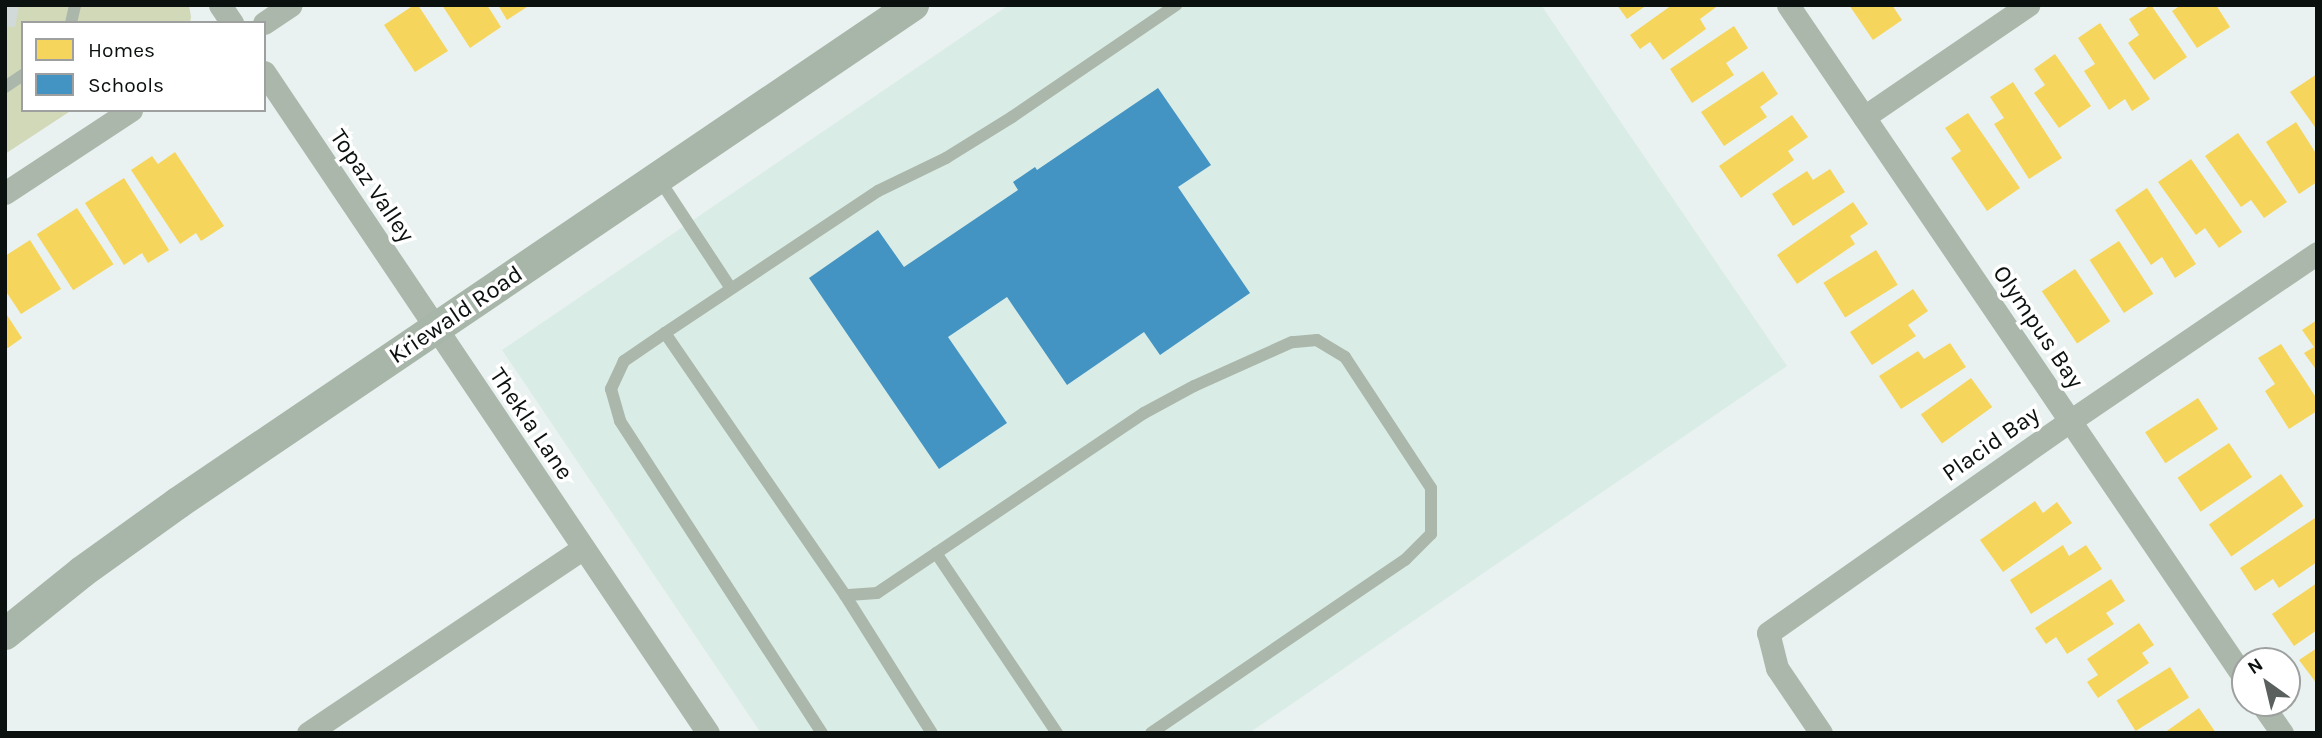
<!DOCTYPE html>
<html>
<head>
<meta charset="utf-8">
<style>
  body { margin:0 }
  #map { position:relative; width:2322px; height:738px; overflow:hidden; background:#e9f2f0; font-family:Karla,sans-serif }
  div>[style] { position:absolute }
  [style*='--x'] { left:calc(var(--x)*1px); top:calc(var(--y)*1px); width:calc(var(--w)*1px); rotate:calc(var(--a)*1deg) }
  .built>* { inset:0; background:#d9ece6 }
  .green>* { inset:0; background:#d2d9b9 }
  .homes>* { inset:0; background:#f6d55c; transform-origin:0 0 }
  .schools>* { inset:0; background:#4393c3 }
  .building>* { inset:0; background:#d2dad9 }
  .lane>* { height:12px; margin:-6px; padding:0 6px; transform-origin:6px; border-radius:6px; background:#abb7ab }
  .street>* { height:23px; margin:-11.5px; padding:0 11.5px; transform-origin:11.5px; border-radius:11.5px; background:#abb7ab }
  .secondary>* { height:32px; margin:-16px; padding:0 16px; transform-origin:16px; border-radius:16px; background:#a8b6aa }
  span { translate:-50% -50%; white-space:nowrap; text-align:center; line-height:1.15; -webkit-text-stroke:7px #fff; paint-order:stroke }
  .street-label { font-size:24px; color:#0b110f }
  .frame { position:absolute; inset:0; border:7px solid #0b110f; pointer-events:none }
  .legend { position:absolute; left:21px; top:21px; width:245px; height:91px; box-sizing:border-box; background:#fff; border:2px solid #9da09f; margin:0; padding:9px 12px; list-style:none; font-size:21px; color:#0b110f }
  .legend li { display:flex; align-items:center; gap:14px; height:35px }
  .legend b { width:35px; border:2px solid #9da09f }
  .north { position:absolute; left:2231px; top:647px; width:70px; height:70px; box-sizing:border-box; background:#fff; border:2px solid #9da09f; border-radius:50%; rotate:326deg; font-size:19px; font-weight:700; line-height:28px; text-align:center; color:#0b110f }
  .north::after { content:''; display:block; margin:auto; width:24px; height:32px; background:#59605e; clip-path:polygon(50% 0,100% 100%,50% 72%,0 100%) }
</style>
</head>
<body>
<div id="map">
  <div class="built">
    <div style="clip-path:polygon(1009px 5px,1541px 5px,1787px 366px,1249px 733px,761px 733px,502px 350px)"></div>
  </div>
  <div class="green">
    <div style="clip-path:polygon(5px 5px,189px 5px,191px 17px,190px 23px,23px 23px,23px 110px,72px 110px,5px 154px)"></div>
  </div>
  <div class="homes">
    <div style="clip-path:polygon(414px 5px,418px 5px,448px 51px,415px 72px,384px 25px)"></div>
    <div style="clip-path:polygon(442px 5px,487px 5px,501px 27px,470px 48px)"></div>
    <div style="clip-path:polygon(498px 5px,530px 5px,507px 20px)"></div>
    <div style="clip-path:polygon(1617px 5px,1647px 5px,1627px 19px)"></div>
    <div style="clip-path:polygon(1672px 5px,1719px 5px,1700px 19px,1706px 29px,1663px 60px,1650px 42px,1640px 49px,1630px 35px)"></div>
    <div style="clip-path:polygon(1849px 5px,1892px 5px,1902px 20px,1873px 40px)"></div>
    <div style="clip-path:polygon(2151px 5px,2187px 57px,2154px 80px,2128px 43px,2139px 35px,2129px 19px)"></div>
    <div style="clip-path:polygon(2181px 5px,2216px 5px,2230px 27px,2197px 48px,2172px 11px)"></div>
    <div style="clip-path:polygon(2100px 23px,2150px 99px,2132px 111px,2125px 99px,2109px 110px,2084px 71px,2095px 64px,2078px 38px)"></div>
    <div style="clip-path:polygon(1734px 26px,1748px 48px,1726px 63px,1734px 75px,1692px 103px,1670px 69px)"></div>
    <div style="clip-path:polygon(2055px 54px,2091px 106px,2059px 128px,2034px 93px,2045px 85px,2034px 69px)"></div>
    <div style="clip-path:polygon(1763px 71px,1778px 94px,1760px 107px,1767px 117px,1724px 146px,1701px 112px)"></div>
    <div style="clip-path:polygon(2317px 74px,2317px 130px,2290px 92px)"></div>
    <div style="clip-path:polygon(2013px 82px,2062px 158px,2029px 179px,1994px 124px,2004px 118px,1990px 97px)"></div>
    <div style="clip-path:polygon(1968px 113px,2020px 188px,1987px 211px,1951px 158px,1961px 151px,1945px 128px)"></div>
    <div style="clip-path:polygon(1792px 115px,1808px 137px,1788px 151px,1794px 160px,1741px 198px,1719px 166px)"></div>
    <div style="clip-path:polygon(2296px 122px,2317px 155px,2317px 182px,2299px 194px,2266px 142px)"></div>
    <div style="clip-path:polygon(2238px 133px,2287px 202px,2264px 218px,2251px 200px,2241px 207px,2205px 156px)"></div>
    <div style="clip-path:polygon(175px 152px,224px 226px,201px 241px,196px 233px,180px 244px,131px 170px,152px 156px,158px 164px)"></div>
    <div style="clip-path:polygon(2191px 159px,2242px 232px,2219px 248px,2205px 228px,2196px 235px,2158px 182px)"></div>
    <div style="clip-path:polygon(1830px 169px,1845px 192px,1793px 226px,1772px 194px,1807px 171px,1813px 180px)"></div>
    <div style="clip-path:polygon(124px 178px,169px 250px,148px 263px,142px 253px,124px 265px,85px 203px)"></div>
    <div style="clip-path:polygon(2147px 188px,2196px 264px,2175px 278px,2162px 257px,2151px 265px,2115px 210px)"></div>
    <div style="clip-path:polygon(1853px 202px,1868px 224px,1850px 236px,1855px 244px,1797px 284px,1777px 255px)"></div>
    <div style="left:77px;top:208px;width:67px;height:48px;rotate:57deg"></div>
    <div style="clip-path:polygon(30px 240px,61px 289px,21px 314px,5px 290px,5px 256px)"></div>
    <div style="left:2119px;top:241px;width:63px;height:35px;rotate:57deg"></div>
    <div style="left:1876px;top:250px;width:41px;height:62px;rotate:58deg"></div>
    <div style="left:2075px;top:269px;width:63px;height:40px;rotate:56deg"></div>
    <div style="clip-path:polygon(1913px 289px,1928px 311px,1908px 325px,1916px 336px,1872px 365px,1850px 332px)"></div>
    <div style="clip-path:polygon(5px 312px,22px 338px,5px 350px)"></div>
    <div style="clip-path:polygon(2317px 320px,2317px 371px,2304px 353px,2314px 347px,2302px 330px)"></div>
    <div style="clip-path:polygon(1950px 343px,1966px 367px,1901px 409px,1879px 376px,1918px 351px,1924px 359px)"></div>
    <div style="clip-path:polygon(2281px 344px,2317px 399px,2317px 411px,2289px 429px,2265px 391px,2275px 384px,2258px 358px)"></div>
    <div style="left:1971px;top:378px;width:36px;height:62px;rotate:54deg"></div>
    <div style="left:2198px;top:398px;width:37px;height:63px;rotate:57deg"></div>
    <div style="left:2229px;top:443px;width:41px;height:62px;rotate:56deg"></div>
    <div style="left:2281px;top:474px;width:39px;height:88px;rotate:55deg"></div>
    <div style="clip-path:polygon(2035px 501px,2043px 513px,2057px 502px,2072px 523px,2003px 572px,1980px 540px)"></div>
    <div style="clip-path:polygon(2315px 518px,2317px 562px,2279px 588px,2273px 579px,2255px 591px,2240px 568px)"></div>
    <div style="clip-path:polygon(2063px 545px,2069px 556px,2086px 545px,2102px 569px,2031px 614px,2010px 580px)"></div>
    <div style="clip-path:polygon(2111px 579px,2125px 601px,2106px 613px,2114px 624px,2067px 654px,2056px 637px,2046px 644px,2035px 628px)"></div>
    <div style="clip-path:polygon(2317px 583px,2317px 630px,2294px 646px,2272px 614px)"></div>
    <div style="clip-path:polygon(2139px 623px,2154px 645px,2142px 653px,2149px 663px,2098px 698px,2087px 682px,2098px 675px,2087px 659px)"></div>
    <div style="clip-path:polygon(2317px 648px,2317px 684px,2299px 660px)"></div>
    <div style="left:2170px;top:667px;width:36px;height:63px;rotate:58deg"></div>
    <div style="clip-path:polygon(2199px 708px,2216px 733px,2164px 733px)"></div>
  </div>
  <div class="schools">
    <div style="clip-path:polygon(1158px 88px,1211px 165px,1178px 187px,1250px 293px,1160px 355px,1144px 332px,1067px 385px,1007px 297px,948px 337px,1007px 423px,939px 469px,809px 278px,878px 230px,904px 267px,1018px 190px,1013px 182px,1035px 167px,1037px 170px)"></div>
  </div>
  <div class="building">
    <div style="clip-path:polygon(5px 5px,19px 5px,15px 27px,5px 26px)"></div>
  </div>
  <div class="lane">
    <div style="--x:71;--y:23;--w:18;--a:-77"></div>
    <div style="--x:5;--y:87;--w:22;--a:-34"></div>
    <div style="--x:659;--y:179;--w:129;--a:56.7"></div>
    <div style="--x:665;--y:333;--w:50;--a:145.7"></div>
    <div style="--x:624;--y:361;--w:31;--a:115"></div>
    <div style="--x:611;--y:389;--w:33;--a:74"></div>
    <div style="--x:620;--y:421;--w:372;--a:57.1"></div>
    <div style="--x:936;--y:553;--w:217;--a:56.1"></div>
    <div style="--x:845;--y:595;--w:163;--a:57.8"></div>
    <div style="--x:1151;--y:733;--w:307;--a:-34.3"></div>
    <div style="--x:1405;--y:560;--w:37;--a:-45"></div>
    <div style="--x:1431;--y:534;--w:46;--a:-90"></div>
    <div style="--x:1431;--y:488;--w:157;--a:-123.3"></div>
    <div style="--x:1345;--y:357;--w:33;--a:-149"></div>
    <div style="--x:1317;--y:340;--w:25;--a:175"></div>
    <div style="--x:1292;--y:342;--w:107;--a:155.8"></div>
    <div style="--x:1194;--y:386;--w:57;--a:151.6"></div>
    <div style="--x:1144;--y:413;--w:322;--a:146"></div>
    <div style="--x:877;--y:593;--w:32;--a:176"></div>
    <div style="--x:845;--y:595;--w:318;--a:-124.5"></div>
    <div style="--x:665;--y:333;--w:256;--a:-33.7"></div>
    <div style="--x:878;--y:191;--w:76;--a:-25.9"></div>
    <div style="--x:946;--y:158;--w:78;--a:-31.8"></div>
    <div style="--x:1012;--y:117;--w:199;--a:-34.3"></div>
  </div>
  <div class="street">
    <div style="--x:220;--y:5;--w:22;--a:56"></div>
    <div style="--x:1788;--y:5;--w:814;--a:55.86"></div>
    <div style="--x:264;--y:23;--w:32;--a:-34"></div>
    <div style="--x:264;--y:72;--w:796;--a:56.11"></div>
    <div style="--x:1864;--y:117;--w:199;--a:-34.3"></div>
    <div style="--x:5;--y:193;--w:151;--a:-33.4"></div>
    <div style="--x:2261;--y:703;--w:37;--a:55"></div>
    <div style="--x:308;--y:733;--w:331;--a:-33.9"></div>
    <div style="--x:1821;--y:733;--w:78;--a:-124.1"></div>
    <div style="--x:1777;--y:668;--w:36;--a:-104"></div>
    <div style="--x:1768;--y:633;--w:369;--a:-35.1"></div>
    <div style="--x:2070;--y:421;--w:299;--a:-34.2"></div>
  </div>
  <div class="secondary">
    <div style="--x:5;--y:634;--w:99;--a:-38.8"></div>
    <div style="--x:82;--y:572;--w:118;--a:-35.7"></div>
    <div style="--x:178;--y:503;--w:888;--a:-34.12"></div>
  </div>
  <div class="street-label">
    <span style="left:372px;top:186px;rotate:56deg">Topaz Valley</span>
    <span style="left:456px;top:315px;rotate:-34deg">Kriewald Road</span>
    <span style="left:2038px;top:327px;rotate:56deg">Olympus Bay</span>
    <span style="left:531px;top:424px;rotate:56deg">Thekla Lane</span>
    <span style="left:1991px;top:444px;rotate:-35deg">Placid Bay</span>
  </div>
  <div class="frame"></div>
  <ul class="legend">
  <li><b style="height:19px;background:#f6d55c"></b>Homes</li>
  <li><b style="height:19px;background:#4393c3"></b>Schools</li>
  </ul>
  <div class="north">N</div>
</div>
</body>
</html>
